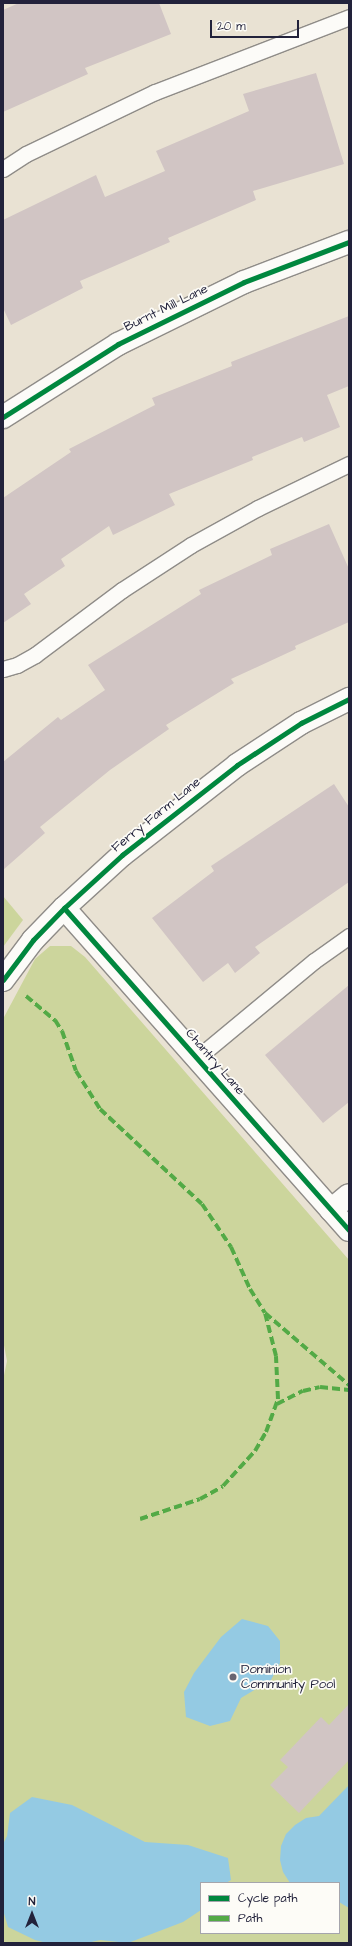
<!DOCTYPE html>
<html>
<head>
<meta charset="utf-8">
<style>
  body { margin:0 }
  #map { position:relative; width:352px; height:1946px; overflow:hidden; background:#e9e2d3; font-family:"Architects Daughter",sans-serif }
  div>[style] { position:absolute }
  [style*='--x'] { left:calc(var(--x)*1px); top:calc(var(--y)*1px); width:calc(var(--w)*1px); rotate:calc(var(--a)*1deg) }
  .green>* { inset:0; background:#ccd59c }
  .water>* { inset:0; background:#94cae3 }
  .building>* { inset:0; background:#d1c5c4 }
  .roads { filter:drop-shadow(1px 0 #8f8c88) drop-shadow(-1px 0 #8f8c88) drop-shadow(0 1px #8f8c88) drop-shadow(0 -1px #8f8c88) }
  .service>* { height:15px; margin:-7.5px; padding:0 7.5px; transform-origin:7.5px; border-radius:7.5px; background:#fcfbf8 }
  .minor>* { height:22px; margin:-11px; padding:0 11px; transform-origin:11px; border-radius:11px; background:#fcfbf8 }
  .quiet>* { height:4px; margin-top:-2px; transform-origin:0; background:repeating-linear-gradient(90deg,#53aa46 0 8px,transparent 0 12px) }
  .cycleway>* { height:5px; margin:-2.5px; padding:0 2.5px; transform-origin:2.5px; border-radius:2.5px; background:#00873e }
  .dots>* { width:11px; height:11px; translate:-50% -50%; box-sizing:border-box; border:2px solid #fdfcf7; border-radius:50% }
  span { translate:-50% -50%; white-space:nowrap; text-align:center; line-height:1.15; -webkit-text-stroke:3.5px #fdfcf7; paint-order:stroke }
  .street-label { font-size:13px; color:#22223b }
  .poi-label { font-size:13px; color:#22223b }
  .left { translate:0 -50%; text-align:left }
  .frame { position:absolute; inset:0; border:4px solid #22223b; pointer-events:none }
  .legend { position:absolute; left:200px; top:1882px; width:140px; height:52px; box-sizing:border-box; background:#fdfcf7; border:1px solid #a5a5ac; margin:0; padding:5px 7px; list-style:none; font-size:12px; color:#22223b }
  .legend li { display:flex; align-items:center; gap:8px; height:20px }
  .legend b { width:20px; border:1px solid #a5a5ac }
  .north { position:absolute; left:12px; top:1894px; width:40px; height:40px; -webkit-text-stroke:3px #fdfcf7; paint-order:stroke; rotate:0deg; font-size:11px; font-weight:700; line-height:16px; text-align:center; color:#22223b }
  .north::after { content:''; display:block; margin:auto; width:14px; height:18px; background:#22223b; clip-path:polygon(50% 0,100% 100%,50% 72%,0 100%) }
  .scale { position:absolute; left:210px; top:20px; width:89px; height:18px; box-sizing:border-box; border:2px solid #22223b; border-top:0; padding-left:5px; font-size:12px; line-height:14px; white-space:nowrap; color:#22223b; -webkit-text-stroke:3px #fdfcf7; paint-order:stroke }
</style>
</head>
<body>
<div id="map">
  <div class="green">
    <div style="clip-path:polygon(3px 896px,23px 920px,3px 947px)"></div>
    <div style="clip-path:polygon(evenodd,50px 946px,71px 946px,85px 957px,349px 1260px,349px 1943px,3px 1943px,3px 1380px,7px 1361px,3px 1340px,3px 1019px,35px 959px,50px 946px,201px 1883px,339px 1883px,339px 1933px,201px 1933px,201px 1883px)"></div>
  </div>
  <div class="water">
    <div style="clip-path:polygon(242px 1619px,268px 1626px,280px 1641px,280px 1663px,271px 1680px,241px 1698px,230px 1721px,210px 1726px,186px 1717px,184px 1692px,194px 1673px,221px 1637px)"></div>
    <div style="clip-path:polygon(349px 1785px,349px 1908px,339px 1902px,339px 1883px,290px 1883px,283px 1872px,280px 1860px,281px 1846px,286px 1834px,295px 1825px,306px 1818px,319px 1816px)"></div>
    <div style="clip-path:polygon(32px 1797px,72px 1805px,145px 1842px,188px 1845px,228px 1858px,231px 1880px,226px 1883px,201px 1883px,201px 1910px,183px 1922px,128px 1943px,100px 1940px,87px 1943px,47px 1943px,35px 1940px,8px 1927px,3px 1910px,3px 1844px,7px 1836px,10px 1813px)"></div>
  </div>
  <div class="building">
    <div style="clip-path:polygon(19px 3px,159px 3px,171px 34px,85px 68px,88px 74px,3px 112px,3px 10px)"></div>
    <div style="clip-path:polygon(316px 73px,344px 164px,253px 191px,256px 200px,168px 238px,170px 242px,80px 281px,83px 288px,11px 325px,3px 308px,3px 220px,96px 175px,105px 197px,165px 171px,156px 151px,249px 111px,243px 94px)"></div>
    <div style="clip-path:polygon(349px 316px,349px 386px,327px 395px,340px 427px,304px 442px,302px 437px,252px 457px,253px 460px,169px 494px,175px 505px,113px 535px,109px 526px,61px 559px,65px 566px,24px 594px,31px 604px,3px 623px,3px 498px,71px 452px,69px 449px,155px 405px,152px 398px,232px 366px,231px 362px)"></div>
    <div style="clip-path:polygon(329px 524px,349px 569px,349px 622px,295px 646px,296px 649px,231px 679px,234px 683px,166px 725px,169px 729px,110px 770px,40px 827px,45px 833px,3px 870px,3px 762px,58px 717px,61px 720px,105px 690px,88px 665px,201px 594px,199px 590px,272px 555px,270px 549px)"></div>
    <div style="clip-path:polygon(334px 784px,349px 807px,349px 882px,255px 947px,260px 953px,235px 973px,228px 963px,203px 982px,152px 918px,214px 871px,211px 866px)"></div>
    <div style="clip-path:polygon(349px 985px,349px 1102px,323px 1123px,265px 1055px)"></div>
    <div style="clip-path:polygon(349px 1704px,349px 1760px,299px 1813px,270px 1785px,288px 1767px,280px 1760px,321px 1717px,329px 1725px)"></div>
  </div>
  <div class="roads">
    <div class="service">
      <div style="--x:3;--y:169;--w:27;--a:-33"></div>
      <div style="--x:26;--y:154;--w:143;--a:-25.7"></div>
      <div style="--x:155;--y:92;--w:208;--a:-21.1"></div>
      <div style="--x:3;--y:669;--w:15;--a:-16"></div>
      <div style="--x:17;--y:665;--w:21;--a:-29"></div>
      <div style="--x:35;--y:655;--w:109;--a:-36.8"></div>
      <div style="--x:122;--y:590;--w:82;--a:-33.1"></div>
      <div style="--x:191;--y:545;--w:77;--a:-28.9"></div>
      <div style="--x:258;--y:508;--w:101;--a:-25.8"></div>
      <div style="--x:197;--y:1058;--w:152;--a:-39.7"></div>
      <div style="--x:314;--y:961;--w:43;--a:-35.5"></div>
    </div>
    <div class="minor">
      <div style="--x:3;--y:417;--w:136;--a:-32.4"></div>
      <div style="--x:118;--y:344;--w:140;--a:-26.2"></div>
      <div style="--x:244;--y:282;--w:112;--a:-20.9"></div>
      <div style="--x:64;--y:908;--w:430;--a:48.5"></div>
      <div style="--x:3;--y:980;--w:50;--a:-53.1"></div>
      <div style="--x:33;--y:940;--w:45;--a:-45.9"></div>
      <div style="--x:64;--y:908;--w:79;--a:-42.4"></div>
      <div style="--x:122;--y:855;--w:146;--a:-38"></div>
      <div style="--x:237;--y:765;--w:77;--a:-33.3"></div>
      <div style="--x:301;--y:723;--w:54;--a:-26.6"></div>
      <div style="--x:331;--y:1210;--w:23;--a:-40"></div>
    </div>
  </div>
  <div class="quiet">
    <div style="--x:26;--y:996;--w:38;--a:40"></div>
    <div style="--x:55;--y:1020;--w:13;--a:58"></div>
    <div style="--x:62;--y:1031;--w:42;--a:70.7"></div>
    <div style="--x:76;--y:1071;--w:45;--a:57.7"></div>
    <div style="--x:100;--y:1109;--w:139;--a:43"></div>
    <div style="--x:202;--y:1204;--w:52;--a:56"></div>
    <div style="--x:231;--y:1247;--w:46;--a:65.7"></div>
    <div style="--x:250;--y:1289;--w:28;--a:58"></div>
    <div style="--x:265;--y:1313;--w:111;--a:40.6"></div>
    <div style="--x:277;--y:1404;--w:29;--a:-27"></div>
    <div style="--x:303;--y:1391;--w:17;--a:-13"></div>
    <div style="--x:320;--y:1387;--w:29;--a:6"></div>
    <div style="--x:140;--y:1519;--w:63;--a:-18.4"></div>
    <div style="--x:200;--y:1499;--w:26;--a:-29"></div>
    <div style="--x:223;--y:1486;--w:47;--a:-47.6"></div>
    <div style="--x:255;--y:1451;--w:22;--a:-60"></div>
    <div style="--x:266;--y:1432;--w:35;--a:-70"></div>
    <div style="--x:278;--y:1399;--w:43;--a:-92.7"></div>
    <div style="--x:276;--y:1356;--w:44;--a:-104.3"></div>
  </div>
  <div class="cycleway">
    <div style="--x:3;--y:417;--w:136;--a:-32.4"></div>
    <div style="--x:118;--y:344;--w:140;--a:-26.2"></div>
    <div style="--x:244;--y:282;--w:112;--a:-20.9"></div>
    <div style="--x:64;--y:908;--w:430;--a:48.5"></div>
    <div style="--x:3;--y:980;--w:50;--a:-53.1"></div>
    <div style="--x:33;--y:940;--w:45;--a:-45.9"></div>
    <div style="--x:64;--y:908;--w:79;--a:-42.4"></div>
    <div style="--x:122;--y:855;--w:146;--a:-38"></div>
    <div style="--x:237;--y:765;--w:77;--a:-33.3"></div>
    <div style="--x:301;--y:723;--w:54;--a:-26.6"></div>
  </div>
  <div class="dots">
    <div style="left:233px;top:1677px;background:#686570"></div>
  </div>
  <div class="street-label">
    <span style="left:166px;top:308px;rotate:-26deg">Burnt Mill Lane</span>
    <span style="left:156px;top:815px;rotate:-39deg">Ferry Farm Lane</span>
    <span style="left:215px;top:1062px;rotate:49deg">Chantry Lane</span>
  </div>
  <div class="poi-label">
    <span class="left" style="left:241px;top:1677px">Dominion<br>Community Pool</span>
  </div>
  <div class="frame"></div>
  <ul class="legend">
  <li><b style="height:5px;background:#00873e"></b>Cycle path</li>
  <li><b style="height:5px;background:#53aa46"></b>Path</li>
  </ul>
  <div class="north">N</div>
  <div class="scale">20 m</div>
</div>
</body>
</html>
